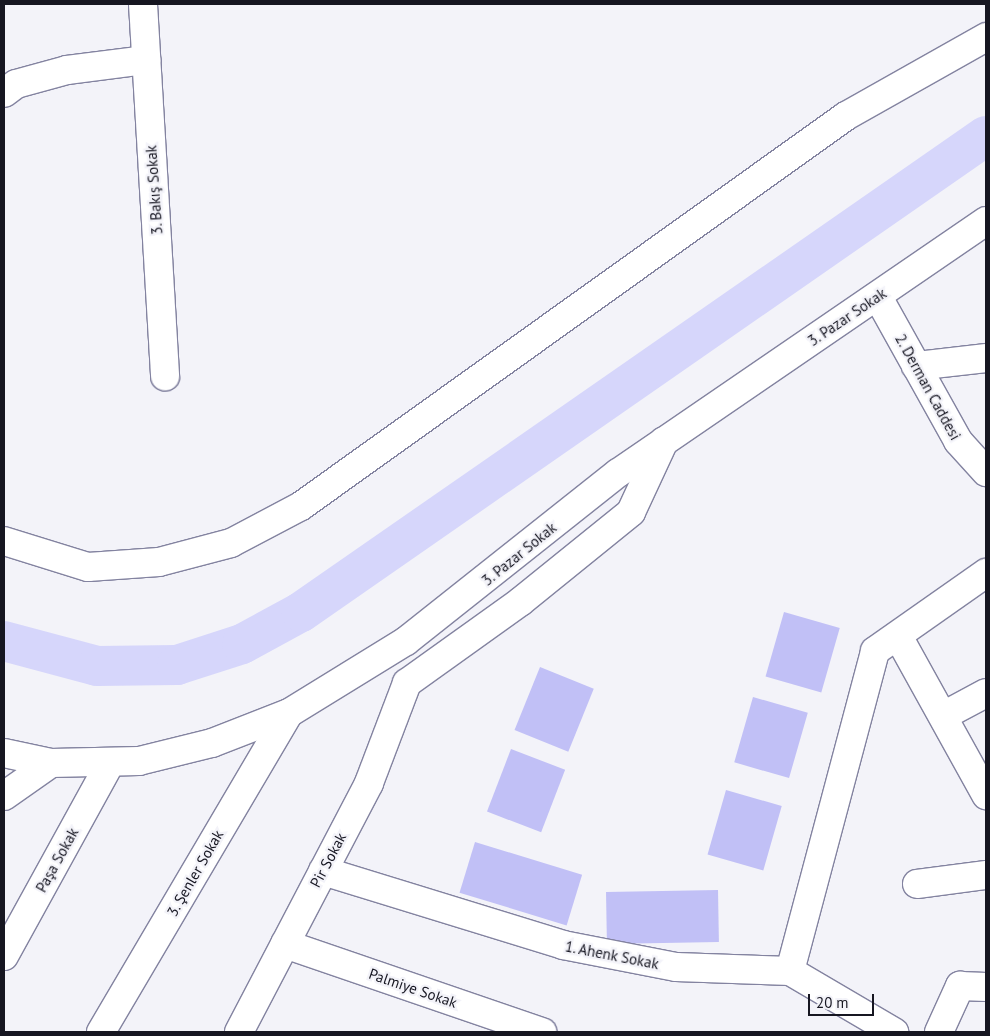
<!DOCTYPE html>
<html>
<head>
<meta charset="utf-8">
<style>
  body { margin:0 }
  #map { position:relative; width:990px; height:1036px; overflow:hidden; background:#f3f3f9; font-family:"PT Sans",sans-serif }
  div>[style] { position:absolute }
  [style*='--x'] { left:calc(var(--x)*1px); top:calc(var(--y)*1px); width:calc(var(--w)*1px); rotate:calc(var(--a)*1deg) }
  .river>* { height:40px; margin:-20px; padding:0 20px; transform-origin:20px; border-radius:20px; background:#d6d6fb }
  .building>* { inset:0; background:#c1c0f6; transform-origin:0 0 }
  .roads { filter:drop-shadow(1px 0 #8383a0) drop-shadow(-1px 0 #8383a0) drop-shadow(0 1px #8383a0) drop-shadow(0 -1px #8383a0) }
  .minor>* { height:28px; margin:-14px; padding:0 14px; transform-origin:14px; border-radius:14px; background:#fff }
  .major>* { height:28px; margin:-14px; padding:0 14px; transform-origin:14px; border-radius:14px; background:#fff }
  span { translate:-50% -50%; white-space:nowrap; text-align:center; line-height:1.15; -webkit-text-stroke:4.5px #f3f3f9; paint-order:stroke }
  .street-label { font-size:15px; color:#161621 }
  .frame { position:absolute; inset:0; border:5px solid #161621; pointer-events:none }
  .scale { position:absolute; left:808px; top:994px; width:66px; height:22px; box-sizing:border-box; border:2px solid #161621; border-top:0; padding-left:6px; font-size:15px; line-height:18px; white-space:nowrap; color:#161621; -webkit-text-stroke:4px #f3f3f9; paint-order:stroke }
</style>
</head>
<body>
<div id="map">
  <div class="river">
    <div style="--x:4;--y:641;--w:96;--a:15"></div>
    <div style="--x:97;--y:666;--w:80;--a:-0.7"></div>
    <div style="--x:177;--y:665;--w:68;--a:-17.9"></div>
    <div style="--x:242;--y:644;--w:67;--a:-28.5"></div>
    <div style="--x:301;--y:612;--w:834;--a:-34.8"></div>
  </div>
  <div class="building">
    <div style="left:784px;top:612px;width:58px;height:67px;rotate:16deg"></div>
    <div style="left:540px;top:667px;width:58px;height:68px;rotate:22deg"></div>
    <div style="left:753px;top:697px;width:57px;height:68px;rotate:16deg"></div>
    <div style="left:511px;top:749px;width:58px;height:67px;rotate:21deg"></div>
    <div style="left:726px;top:790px;width:58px;height:67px;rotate:16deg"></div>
    <div style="left:475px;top:842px;width:112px;height:53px;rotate:17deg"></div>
    <div style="left:718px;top:890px;width:52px;height:112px;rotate:89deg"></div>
  </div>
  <div class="roads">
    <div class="minor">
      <div style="--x:143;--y:4;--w:373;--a:86.6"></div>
      <div style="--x:4;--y:93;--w:15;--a:-37"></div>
      <div style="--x:16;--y:84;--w:53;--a:-15.4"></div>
      <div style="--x:67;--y:70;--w:80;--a:-7.2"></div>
      <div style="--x:916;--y:366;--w:70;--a:-6.5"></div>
      <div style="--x:4;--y:541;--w:88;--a:17.2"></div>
      <div style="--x:88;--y:567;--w:71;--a:-4"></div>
      <div style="--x:159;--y:562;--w:74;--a:-14.8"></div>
      <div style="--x:231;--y:543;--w:79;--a:-27.9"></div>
      <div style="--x:301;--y:506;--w:670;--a:-35.59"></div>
      <div style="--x:846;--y:116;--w:161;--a:-29.4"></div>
      <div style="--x:898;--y:636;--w:182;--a:61"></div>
      <div style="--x:943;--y:716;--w:49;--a:-28.1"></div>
      <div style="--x:4;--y:753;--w:48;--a:12"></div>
      <div style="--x:51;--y:763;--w:88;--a:-1.3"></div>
      <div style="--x:139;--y:761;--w:75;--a:-13.9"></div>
      <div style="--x:212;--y:743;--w:83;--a:-21.3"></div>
      <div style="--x:289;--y:713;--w:137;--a:-31.6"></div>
      <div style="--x:406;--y:641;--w:270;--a:-38.4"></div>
      <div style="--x:618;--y:473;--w:446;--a:-34.4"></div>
      <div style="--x:4;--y:796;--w:57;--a:-35.1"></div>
      <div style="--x:323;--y:871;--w:251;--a:17.1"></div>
      <div style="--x:563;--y:945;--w:115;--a:11"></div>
      <div style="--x:676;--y:967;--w:114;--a:2"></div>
      <div style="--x:790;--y:971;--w:121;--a:30.4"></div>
      <div style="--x:917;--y:884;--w:70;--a:-7.4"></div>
      <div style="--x:285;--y:944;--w:272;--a:18.9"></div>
      <div style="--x:4;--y:956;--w:220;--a:-61.2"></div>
      <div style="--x:790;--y:971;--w:331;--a:-75.1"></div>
      <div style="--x:875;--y:651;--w:136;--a:-35.1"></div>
      <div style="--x:101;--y:1032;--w:370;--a:-59.5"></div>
      <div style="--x:239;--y:1032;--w:281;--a:-62.4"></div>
      <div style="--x:369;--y:783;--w:107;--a:-69.2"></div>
      <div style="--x:407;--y:683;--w:139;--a:-35.6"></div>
      <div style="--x:520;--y:602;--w:143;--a:-39"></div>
      <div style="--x:631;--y:512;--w:78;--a:-65.1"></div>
      <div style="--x:939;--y:1032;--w:51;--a:-65.5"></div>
      <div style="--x:960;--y:986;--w:26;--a:2"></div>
    </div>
    <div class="major">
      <div style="--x:878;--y:297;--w:165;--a:60.9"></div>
      <div style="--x:958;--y:441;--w:42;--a:47.9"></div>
    </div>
  </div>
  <div class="street-label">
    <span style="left:154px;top:190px;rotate:-94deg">3. Bakış Sokak</span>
    <span style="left:847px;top:317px;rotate:-34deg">3. Pazar Sokak</span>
    <span style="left:928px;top:387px;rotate:61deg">2. Derman Caddesi</span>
    <span style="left:519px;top:554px;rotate:-39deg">3. Pazar Sokak</span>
    <span style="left:57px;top:860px;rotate:-61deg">Paşa Sokak</span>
    <span style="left:328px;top:860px;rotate:-62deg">Pir Sokak</span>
    <span style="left:195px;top:873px;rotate:-60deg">3. Şenler Sokak</span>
    <span style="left:612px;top:955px;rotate:11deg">1. Ahenk Sokak</span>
    <span style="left:413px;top:988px;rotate:19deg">Palmiye Sokak</span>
  </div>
  <div class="frame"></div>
  <div class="scale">20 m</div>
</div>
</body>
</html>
